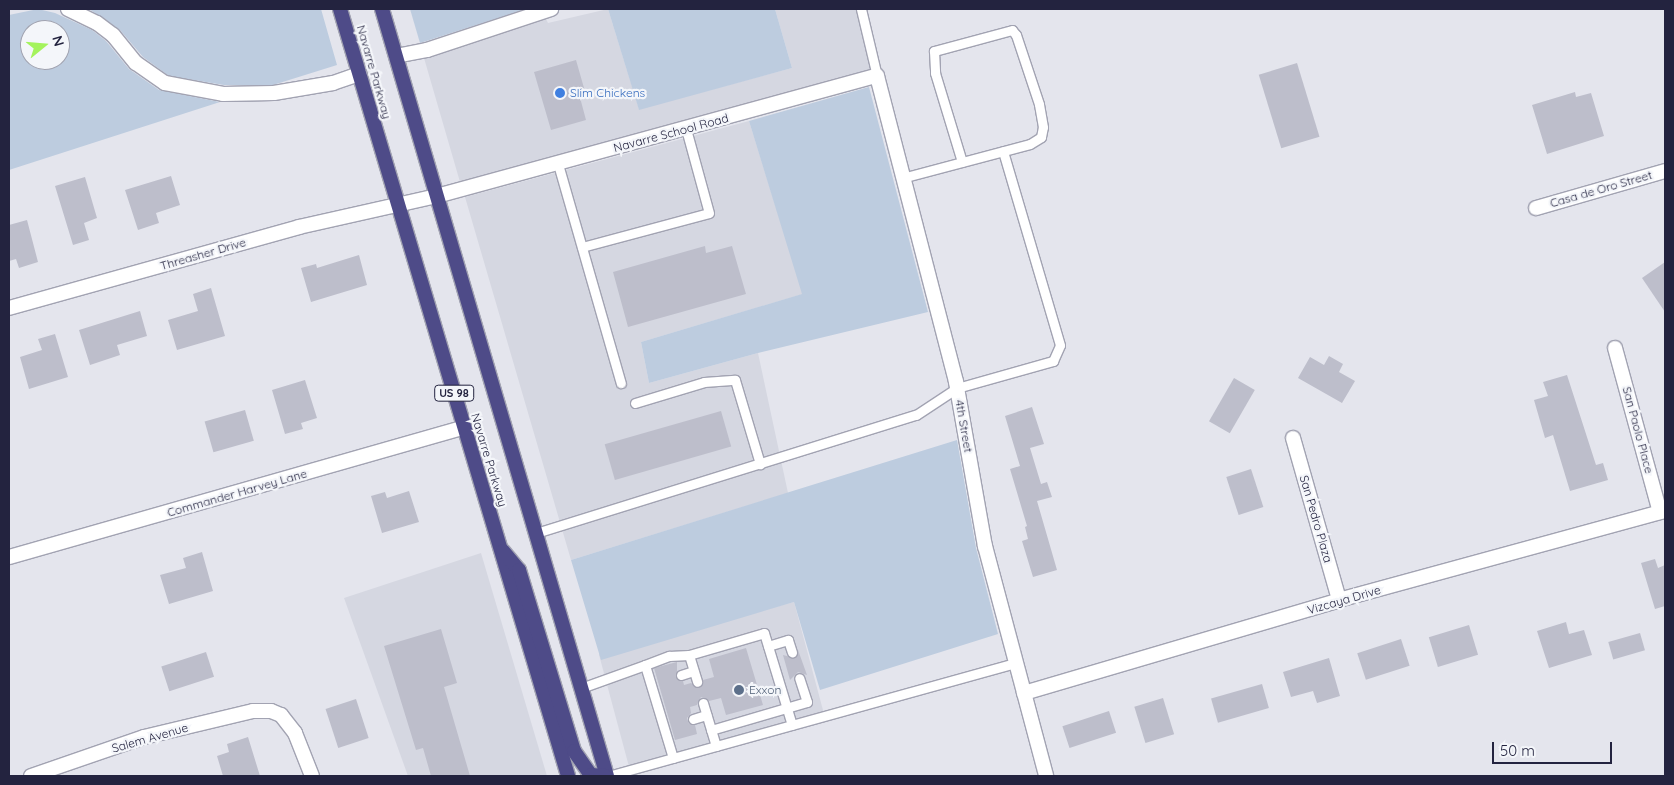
<!DOCTYPE html>
<html>
<head>
<meta charset="utf-8">
<style>
  body { margin:0 }
  #map { position:relative; width:1674px; height:785px; overflow:hidden; background:#e4e5ed; font-family:Quicksand,sans-serif }
  div>[style] { position:absolute }
  [style*='--x'] { left:calc(var(--x)*1px); top:calc(var(--y)*1px); width:calc(var(--w)*1px); rotate:calc(var(--a)*1deg) }
  .built>* { inset:0; background:#d5d7e1; transform-origin:0 0 }
  .green>* { inset:0; background:#bdccdf }
  .building>* { inset:0; background:#bdbecb; transform-origin:0 0 }
  .roads { filter:drop-shadow(1px 0 #a2a3b2) drop-shadow(-1px 0 #a2a3b2) drop-shadow(0 1px #a2a3b2) drop-shadow(0 -1px #a2a3b2) }
  .service>* { height:9px; margin:-4.5px; padding:0 4.5px; transform-origin:4.5px; border-radius:4.5px; background:#fff }
  .minor>* { height:14px; margin:-7px; padding:0 7px; transform-origin:7px; border-radius:7px; background:#fff }
  .trunk>* { height:14px; margin:-7px; padding:0 7px; transform-origin:7px; border-radius:7px; background:#4e4b88 }
  .dots>* { width:14px; height:14px; translate:-50% -50%; box-sizing:border-box; border:2px solid #f4f6fa; border-radius:50% }
  span { translate:-50% -50%; white-space:nowrap; text-align:center; line-height:1.15; -webkit-text-stroke:4.5px #f4f6fa; paint-order:stroke }
  .shield-label span { padding:1px 4px; background:#f4f6fa; border:1px solid; border-radius:4px; -webkit-text-stroke-width:0 }
  .shield-label { font-size:11px; color:#23233f; font-weight:700 }
  .street-label { font-size:12px; color:#23233f }
  .shop-label { font-size:12px; color:#366cbe }
  .left { translate:0 -50%; text-align:left }
  .service-label { font-size:12px; color:#4e5e75 }
  .frame { position:absolute; inset:0; border:10px solid #23233f; pointer-events:none }
  .north { position:absolute; left:20px; top:20px; width:50px; height:50px; box-sizing:border-box; background:#f4f6fa; border:1px solid #a0a2af; border-radius:50%; rotate:73deg; font-size:14px; font-weight:700; line-height:20px; text-align:center; color:#23233f }
  .north::after { content:''; display:block; margin:auto; width:18px; height:22px; background:#a4f35c; clip-path:polygon(50% 0,100% 100%,50% 72%,0 100%) }
  .scale { position:absolute; left:1492px; top:742px; width:120px; height:22px; box-sizing:border-box; border:2px solid #23233f; border-top:0; padding-left:6px; font-size:15px; line-height:18px; white-space:nowrap; color:#23233f; -webkit-text-stroke:4px #f4f6fa; paint-order:stroke }
</style>
</head>
<body>
<div id="map">
  <div class="built">
    <div style="clip-path:polygon(608px 9px,639px 109px,792px 68px,775px 9px,858px 9px,871px 69px,460px 182px,424px 58px,546px 19px,548px 23px)"></div>
    <div style="clip-path:polygon(749px 121px,803px 294px,641px 342px,649px 383px,758px 353px,788px 493px,571px 560px,465px 197px)"></div>
    <div style="clip-path:polygon(481px 553px,547px 776px,408px 776px,344px 598px)"></div>
    <div style="left:794px;top:602px;width:122px;height:202px;rotate:75deg"></div>
  </div>
  <div class="green">
    <div style="clip-path:polygon(evenodd,38px 9px,55px 13px,92px 30px,106px 41px,129px 69px,159px 90px,220px 102px,9px 170px,9px 15px,38px 9px,30px 30px,60px 30px,60px 60px,30px 60px,30px 30px)"></div>
    <div style="clip-path:polygon(89px 9px,321px 9px,337px 65px,273px 85px,224px 85px,169px 76px,143px 57px,120px 30px)"></div>
    <div style="clip-path:polygon(410px 9px,526px 9px,420px 43px)"></div>
    <div style="clip-path:polygon(608px 9px,775px 9px,792px 68px,639px 110px)"></div>
    <div style="clip-path:polygon(869px 87px,928px 312px,758px 353px,649px 383px,641px 342px,802px 294px,749px 121px)"></div>
    <div style="clip-path:polygon(957px 440px,976px 548px,998px 634px,820px 690px,794px 602px,601px 660px,571px 560px)"></div>
  </div>
  <div class="building">
    <div style="clip-path:polygon(576px 60px,584px 88px,578px 90px,586px 120px,551px 130px,534px 72px)"></div>
    <div style="left:1297px;top:63px;width:77px;height:40px;rotate:73deg"></div>
    <div style="clip-path:polygon(1575px 92px,1576px 97px,1591px 93px,1604px 136px,1547px 154px,1532px 105px)"></div>
    <div style="clip-path:polygon(171px 176px,180px 205px,156px 213px,159px 223px,138px 230px,125px 190px)"></div>
    <div style="clip-path:polygon(85px 177px,97px 218px,84px 223px,89px 240px,73px 245px,55px 186px)"></div>
    <div style="clip-path:polygon(27px 220px,38px 262px,19px 268px,16px 259px,9px 261px,9px 225px)"></div>
    <div style="clip-path:polygon(705px 246px,706px 253px,732px 246px,746px 294px,628px 327px,613px 272px)"></div>
    <div style="clip-path:polygon(359px 255px,367px 285px,311px 302px,301px 268px,316px 264px,317px 268px)"></div>
    <div style="clip-path:polygon(1665px 262px,1665px 312px,1642px 278px)"></div>
    <div style="clip-path:polygon(211px 288px,225px 336px,177px 350px,168px 320px,198px 311px,193px 294px)"></div>
    <div style="clip-path:polygon(140px 311px,147px 336px,117px 345px,120px 355px,90px 365px,79px 330px)"></div>
    <div style="clip-path:polygon(55px 334px,68px 377px,29px 389px,20px 357px,42px 350px,38px 339px)"></div>
    <div style="clip-path:polygon(1329px 356px,1343px 364px,1339px 372px,1355px 381px,1342px 403px,1298px 378px,1310px 357px,1324px 365px)"></div>
    <div style="clip-path:polygon(1567px 375px,1596px 465px,1603px 463px,1608px 480px,1570px 491px,1553px 435px,1545px 438px,1534px 400px,1548px 396px,1543px 382px)"></div>
    <div style="left:1234px;top:378px;width:24px;height:50px;rotate:30deg"></div>
    <div style="clip-path:polygon(305px 380px,317px 418px,301px 423px,303px 429px,285px 434px,272px 390px)"></div>
    <div style="clip-path:polygon(1032px 407px,1044px 444px,1030px 448px,1041px 484px,1047px 482px,1052px 497px,1037px 501px,1057px 570px,1033px 577px,1022px 541px,1028px 539px,1025px 527px,1027px 526px,1010px 469px,1020px 466px,1005px 416px)"></div>
    <div style="left:245px;top:410px;width:32px;height:42px;rotate:74deg"></div>
    <div style="left:721px;top:411px;width:37px;height:121px;rotate:74deg"></div>
    <div style="left:1251px;top:469px;width:40px;height:26px;rotate:72deg"></div>
    <div style="clip-path:polygon(409px 491px,419px 522px,382px 533px,371px 496px,385px 492px,387px 498px)"></div>
    <div style="clip-path:polygon(202px 552px,213px 591px,169px 604px,160px 575px,186px 568px,183px 558px)"></div>
    <div style="clip-path:polygon(1655px 559px,1658px 568px,1665px 565px,1665px 606px,1655px 609px,1641px 563px)"></div>
    <div style="clip-path:polygon(1566px 622px,1569px 634px,1584px 630px,1592px 655px,1549px 668px,1537px 631px)"></div>
    <div style="left:1469px;top:625px;width:31px;height:42px;rotate:73deg"></div>
    <div style="clip-path:polygon(441px 629px,457px 683px,444px 687px,470px 776px,431px 776px,423px 748px,416px 750px,384px 646px)"></div>
    <div style="left:1640px;top:633px;width:18px;height:33px;rotate:74deg"></div>
    <div style="left:1401px;top:639px;width:28px;height:46px;rotate:72deg"></div>
    <div style="clip-path:polygon(746px 648px,763px 705px,726px 715px,721px 698px,709px 701px,701px 697px,697px 705px,690px 707px,691px 713px,687px 718px,689px 724px,695px 725px,697px 734px,675px 740px,654px 668px,677px 662px,677px 679px,683px 681px,684px 685px,691px 683px,698px 688px,703px 680px,714px 677px,709px 659px)"></div>
    <div style="clip-path:polygon(798px 650px,807px 675px,798px 672px,790px 680px,783px 655px,794px 658px)"></div>
    <div style="left:206px;top:652px;width:26px;height:47px;rotate:72deg"></div>
    <div style="clip-path:polygon(1329px 658px,1340px 696px,1317px 703px,1313px 691px,1291px 697px,1283px 672px)"></div>
    <div style="left:1262px;top:684px;width:25px;height:53px;rotate:74deg"></div>
    <div style="left:1163px;top:698px;width:38px;height:30px;rotate:73deg"></div>
    <div style="left:356px;top:699px;width:41px;height:32px;rotate:72deg"></div>
    <div style="left:1109px;top:711px;width:23px;height:49px;rotate:72deg"></div>
    <div style="clip-path:polygon(248px 737px,260px 776px,223px 776px,217px 756px,229px 752px,227px 744px)"></div>
  </div>
  <div class="roads">
    <div class="service">
      <div style="--x:861;--y:9;--w:69;--a:76.6"></div>
      <div style="--x:558;--y:164;--w:228;--a:74"></div>
      <div style="--x:902;--y:178;--w:132;--a:-14.9"></div>
      <div style="--x:1030;--y:144;--w:13;--a:-32"></div>
      <div style="--x:1041;--y:137;--w:10;--a:-79"></div>
      <div style="--x:1043;--y:127;--w:23;--a:-100"></div>
      <div style="--x:1039;--y:104;--w:73;--a:-108.4"></div>
      <div style="--x:1016;--y:35;--w:6;--a:-129"></div>
      <div style="--x:1012;--y:30;--w:81;--a:164.9"></div>
      <div style="--x:934;--y:51;--w:22;--a:87"></div>
      <div style="--x:935;--y:73;--w:93;--a:73.1"></div>
      <div style="--x:582;--y:247;--w:131;--a:-15"></div>
      <div style="--x:709;--y:213;--w:87;--a:-105.3"></div>
      <div style="--x:635;--y:403;--w:72;--a:-16.9"></div>
      <div style="--x:704;--y:382;--w:31;--a:-4"></div>
      <div style="--x:735;--y:380;--w:88;--a:73.4"></div>
      <div style="--x:536;--y:533;--w:398;--a:-17.3"></div>
      <div style="--x:916;--y:415;--w:49;--a:-33.4"></div>
      <div style="--x:957;--y:388;--w:100;--a:-15.7"></div>
      <div style="--x:1053;--y:361;--w:17;--a:-66"></div>
      <div style="--x:1060;--y:345;--w:202;--a:-106.4"></div>
      <div style="--x:768;--y:646;--w:21;--a:-17"></div>
      <div style="--x:788;--y:640;--w:13;--a:72"></div>
      <div style="--x:689;--y:655;--w:28;--a:73"></div>
      <div style="--x:681;--y:675;--w:13;--a:-18"></div>
      <div style="--x:581;--y:688;--w:68;--a:-19.8"></div>
      <div style="--x:703;--y:703;--w:45;--a:73.2"></div>
      <div style="--x:693;--y:719;--w:14;--a:-17"></div>
      <div style="--x:711;--y:730;--w:100;--a:-16.3"></div>
      <div style="--x:807;--y:702;--w:25;--a:-108"></div>
      <div style="--x:673;--y:758;--w:97;--a:-106.8"></div>
      <div style="--x:645;--y:665;--w:26;--a:-21"></div>
      <div style="--x:669;--y:656;--w:20;--a:-3"></div>
      <div style="--x:689;--y:655;--w:78;--a:-16.3"></div>
      <div style="--x:764;--y:633;--w:96;--a:73.1"></div>
      <div style="--x:608;--y:776;--w:423;--a:-15.5"></div>
    </div>
    <div class="minor">
      <div style="--x:68;--y:9;--w:32;--a:26"></div>
      <div style="--x:97;--y:23;--w:20;--a:37"></div>
      <div style="--x:113;--y:35;--w:36;--a:51"></div>
      <div style="--x:136;--y:63;--w:35;--a:35"></div>
      <div style="--x:165;--y:83;--w:59;--a:10.7"></div>
      <div style="--x:223;--y:94;--w:51;--a:-1.1"></div>
      <div style="--x:274;--y:93;--w:60;--a:-9.6"></div>
      <div style="--x:333;--y:83;--w:28;--a:-19"></div>
      <div style="--x:396;--y:56;--w:32;--a:-11"></div>
      <div style="--x:427;--y:50;--w:131;--a:-18.3"></div>
      <div style="--x:1536;--y:208;--w:134;--a:-16"></div>
      <div style="--x:9;--y:308;--w:301;--a:-15.6"></div>
      <div style="--x:299;--y:227;--w:141;--a:-12.7"></div>
      <div style="--x:437;--y:196;--w:456;--a:-15.3"></div>
      <div style="--x:877;--y:76;--w:316;--a:75.5"></div>
      <div style="--x:956;--y:382;--w:167;--a:80"></div>
      <div style="--x:985;--y:546;--w:238;--a:75.1"></div>
      <div style="--x:1615;--y:348;--w:170;--a:74.7"></div>
      <div style="--x:1293;--y:438;--w:168;--a:74.1"></div>
      <div style="--x:9;--y:557;--w:473;--a:-15.9"></div>
      <div style="--x:1024;--y:693;--w:328;--a:-16.4"></div>
      <div style="--x:1339;--y:600;--w:338;--a:-15.3"></div>
      <div style="--x:31;--y:776;--w:120;--a:-19"></div>
      <div style="--x:144;--y:737;--w:112;--a:-13.4"></div>
      <div style="--x:253;--y:711;--w:18;--a:0"></div>
      <div style="--x:271;--y:711;--w:11;--a:22"></div>
      <div style="--x:281;--y:715;--w:23;--a:52"></div>
      <div style="--x:295;--y:733;--w:46;--a:68.4"></div>
    </div>
    <div class="trunk">
      <div style="--x:340;--y:9;--w:800;--a:73.44"></div>
      <div style="--x:382;--y:9;--w:799;--a:73.65"></div>
      <div style="--x:503;--y:551;--w:25;--a:50"></div>
      <div style="--x:519;--y:570;--w:189;--a:73.1"></div>
      <div style="--x:574;--y:751;--w:29;--a:55"></div>
      <div style="--x:591;--y:775;--w:14;--a:4"></div>
    </div>
  </div>
  <div class="dots">
    <div style="left:560px;top:93px;background:#3f7fe0"></div>
    <div style="left:739px;top:690px;background:#5c6f8a"></div>
  </div>
  <div class="shield-label">
    <span style="left:454px;top:393px">US 98</span>
  </div>
  <div class="street-label">
    <span style="left:374px;top:72px;rotate:74deg">Navarre Parkway</span>
    <span style="left:671px;top:133px;rotate:-15deg">Navarre School Road</span>
    <span style="left:1601px;top:189px;rotate:-16deg">Casa de Oro Street</span>
    <span style="left:203px;top:254px;rotate:-16deg">Threasher Drive</span>
    <span style="left:964px;top:426px;rotate:80deg">4th Street</span>
    <span style="left:1638px;top:430px;rotate:75deg">San Paolo Place</span>
    <span style="left:489px;top:460px;rotate:73deg">Navarre Parkway</span>
    <span style="left:237px;top:493px;rotate:-16deg">Commander Harvey Lane</span>
    <span style="left:1316px;top:519px;rotate:74deg">San Pedro Plaza</span>
    <span style="left:1344px;top:600px;rotate:-16deg">Vizcaya Drive</span>
    <span style="left:150px;top:738px;rotate:-16deg">Salem Avenue</span>
  </div>
  <div class="shop-label">
    <span class="left" style="left:570px;top:93px">Slim Chickens</span>
  </div>
  <div class="service-label">
    <span class="left" style="left:749px;top:690px">Exxon</span>
  </div>
  <div class="frame"></div>
  <div class="north">N</div>
  <div class="scale">50 m</div>
</div>
</body>
</html>
